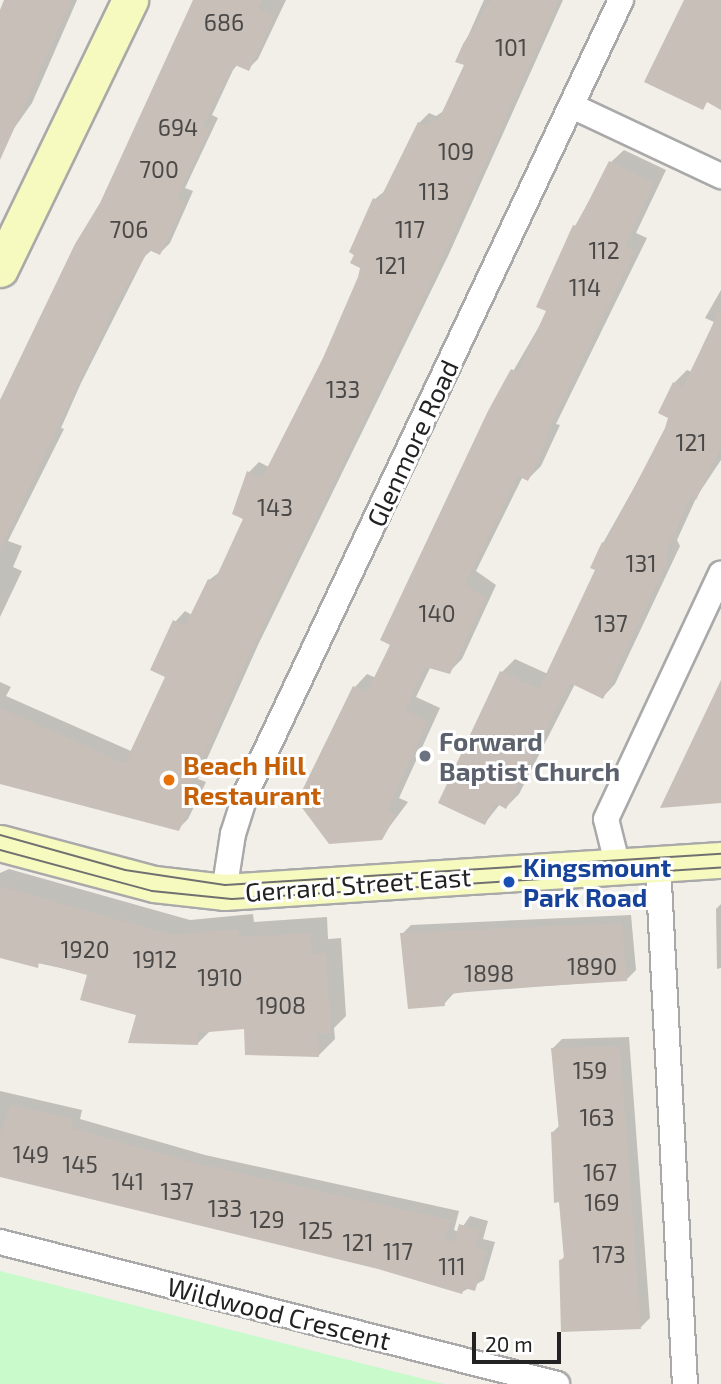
<!DOCTYPE html>
<html>
<head>
<meta charset="utf-8">
<style>
  body { margin:0 }
  #map { position:relative; width:721px; height:1384px; overflow:hidden; background:#f2efe9; font-family:"Exo 2",sans-serif }
  div>[style] { position:absolute }
  [style*='--x'] { left:calc(var(--x)*1px); top:calc(var(--y)*1px); width:calc(var(--w)*1px); rotate:calc(var(--a)*1deg) }
  .park>* { inset:0; background:#c8facc }
  .shadow>* { inset:0; background:#0003 }
  .building>* { inset:0; background:#c7bfb8 }
  .roads { filter:drop-shadow(2px 0 #a9a9a9) drop-shadow(-2px 0 #a9a9a9) drop-shadow(0 2px #a9a9a9) drop-shadow(0 -2px #a9a9a9) }
  .minor>* { height:24px; margin:-12px; padding:0 12px; transform-origin:12px; border-radius:12px; background:#fff }
  .secondary>* { height:35px; margin:-17.5px; padding:0 17.5px; transform-origin:17.5px; border-radius:17.5px; background:#f7fabf }
  .tram>* { height:2px; margin:-1px; padding:0 1px; transform-origin:1px; border-radius:1px; background:#707070 }
  .dots>* { width:19px; height:19px; translate:-50% -50%; box-sizing:border-box; border:4px solid #fff; border-radius:50% }
  span { translate:-50% -50%; white-space:nowrap; text-align:center; line-height:1.15; -webkit-text-stroke:6px #fff; paint-order:stroke }
  .number-label { font-size:23px; color:#4b4948 }
  .number-label span { -webkit-text-stroke-width:0 }
  .street-label { font-size:26px; color:#222 }
  .worship-label { font-size:26px; color:#5b616d; font-weight:700 }
  .left { translate:0 -50%; text-align:left }
  .food-label { font-size:26px; color:#c56008; font-weight:700 }
  .transit-label { font-size:26px; color:#164399; font-weight:700 }
  .scale { position:absolute; left:472px; top:1332px; width:89px; height:32px; box-sizing:border-box; border:4px solid #222; border-top:0; padding-left:9px; font-size:21px; line-height:24px; white-space:nowrap; color:#222; -webkit-text-stroke:5px #fff; paint-order:stroke }
</style>
</head>
<body>
<div id="map">
  <div class="park">
    <div style="clip-path:polygon(0 1271px,392px 1371px,444px 1384px,0 1384px)"></div>
  </div>
  <div class="shadow">
    <div style="clip-path:polygon(7px 0,77px 0,32px 103px,0 148px,0 17px)"></div>
    <div style="clip-path:polygon(194px 0,286px 0,258px 59px,248px 69px,238px 64px,233px 70px,212px 115px,218px 118px,185px 188px,193px 191px,170px 243px,160px 253px,153px 249px,145px 256px,81px 383px,61px 428px,64px 429px,8px 541px,22px 546px,13px 567px,22px 571px,0 617px,0 406px,102px 204px)"></div>
    <div style="clip-path:polygon(484px 0,563px 0,448px 256px,258px 645px,198px 779px,206px 782px,188px 819px,178px 829px,0 781px,0 682px,11px 687px,6px 696px,131px 751px,167px 676px,175px 622px,185px 611px,192px 615px,209px 580px,221px 571px,246px 518px,234px 513px,249px 472px,259px 462px,271px 468px,279px 455px,360px 278px,362px 267px,351px 251px,375px 199px,386px 190px,419px 123px,429px 113px,436px 116px,445px 110px,466px 64px,457px 61px)"></div>
    <div style="clip-path:polygon(624px 150px,666px 170px,636px 233px,647px 238px,556px 424px,560px 425px,541px 466px,528px 479px,523px 476px,476px 571px,496px 585px,462px 659px,449px 672px,431px 666px,416px 697px,440px 708px,399px 798px,408px 802px,381px 838px,355px 687px,367px 674px,376px 678px,490px 411px,548px 311px,575px 226px,611px 162px)"></div>
    <div style="clip-path:polygon(721px 290px,721px 460px,697px 496px,677px 540px,680px 546px,615px 684px,603px 697px,575px 684px,519px 794px,506px 807px,500px 804px,485px 823px,440px 802px,502px 672px,515px 659px,548px 674px,597px 570px,603px 543px,667px 429px,674px 383px,687px 370px,692px 372px,714px 322px,705px 318px)"></div>
    <div style="clip-path:polygon(9px 869px,190px 920px,253px 914px,254px 922px,327px 917px,328px 939px,341px 938px,346px 1016px,334px 1028px,335px 1039px,319px 1055px,246px 1028px,211px 1030px,197px 1044px,130px 1042px,138px 1013px,89px 974px,0 955px,0 873px)"></div>
    <div style="clip-path:polygon(721px 904px,721px 968px,717px 969px,716px 909px)"></div>
    <div style="clip-path:polygon(631px 915px,636px 970px,626px 980px,454px 993px,444px 1004px,402px 934px,411px 925px)"></div>
    <div style="clip-path:polygon(629px 1037px,650px 1318px,641px 1327px,561px 1260px,565px 1256px,553px 1132px,560px 1125px,553px 1048px,562px 1039px)"></div>
    <div style="clip-path:polygon(0 1091px,82px 1110px,80px 1119px,205px 1155px,459px 1211px,454px 1230px,459px 1232px,470px 1216px,488px 1221px,483px 1239px,495px 1242px,484px 1280px,462px 1292px,379px 1267px,0 1175px)"></div>
  </div>
  <div class="building">
    <div style="clip-path:polygon(4px 0,72px 0,0 160px,0 10px)"></div>
    <div style="clip-path:polygon(193px 0,263px 0,258px 8px,273px 16px,270px 27px,249px 71px,235px 65px,224px 82px,203px 126px,210px 128px,177px 198px,185px 202px,160px 255px,149px 250px,117px 301px,0 550px,0 400px,75px 244px,100px 203px)"></div>
    <div style="clip-path:polygon(491px 0,559px 0,438px 268px,248px 657px,189px 789px,197px 792px,179px 831px,0 784px,0 708px,125px 763px,165px 677px,150px 670px,173px 620px,185px 626px,208px 579px,214px 582px,243px 519px,232px 514px,247px 471px,262px 478px,323px 358px,358px 277px,360px 268px,350px 263px,354px 255px,349px 252px,373px 198px,379px 201px,418px 122px,427px 126px,432px 118px,438px 121px,464px 65px,455px 62px,463px 44px)"></div>
    <div style="clip-path:polygon(684px 0,721px 0,721px 110px,707px 102px,703px 110px,644px 82px)"></div>
    <div style="clip-path:polygon(609px 161px,654px 183px,625px 246px,635px 251px,545px 437px,548px 439px,528px 481px,518px 476px,465px 584px,485px 598px,450px 674px,425px 667px,405px 710px,428px 721px,387px 811px,396px 815px,382px 840px,329px 844px,297px 801px,353px 686px,367px 692px,390px 645px,380px 640px,488px 411px,511px 369px,518px 372px,546px 311px,536px 307px,573px 225px,576px 226px)"></div>
    <div style="clip-path:polygon(721px 307px,721px 447px,696px 500px,691px 497px,665px 554px,668px 560px,603px 699px,570px 683px,506px 809px,495px 803px,485px 825px,438px 803px,500px 671px,539px 689px,595px 570px,590px 568px,602px 542px,605px 544px,665px 428px,668px 418px,658px 413px,673px 382px,683px 387px)"></div>
    <div style="clip-path:polygon(721px 680px,721px 803px,660px 808px)"></div>
    <div style="clip-path:polygon(0 886px,173px 935px,238px 929px,239px 937px,311px 933px,312px 954px,326px 953px,331px 1033px,318px 1034px,319px 1057px,245px 1055px,244px 1029px,197px 1033px,198px 1045px,128px 1043px,136px 1015px,80px 1000px,87px 975px,39px 962px,38px 968px,0 958px)"></div>
    <div style="clip-path:polygon(622px 923px,627px 981px,478px 990px,444px 995px,445px 1006px,408px 1009px,400px 933px)"></div>
    <div style="clip-path:polygon(620px 1046px,641px 1329px,561px 1332px,559px 1260px,564px 1259px,559px 1202px,554px 1203px,551px 1132px,559px 1131px,551px 1048px)"></div>
    <div style="clip-path:polygon(11px 1105px,74px 1119px,72px 1128px,195px 1163px,451px 1220px,445px 1239px,454px 1242px,459px 1224px,480px 1230px,475px 1248px,487px 1251px,475px 1291px,464px 1288px,462px 1294px,378px 1269px,0 1177px,0 1133px)"></div>
  </div>
  <div class="roads">
    <div class="minor">
      <div style="--x:572;--y:106;--w:165;--a:25.2"></div>
      <div style="--x:658;--y:864;--w:521;--a:87.03"></div>
      <div style="--x:618;--y:867;--w:49;--a:-104"></div>
      <div style="--x:606;--y:819;--w:271;--a:-64.9"></div>
      <div style="--x:224;--y:892;--w:59;--a:-81.2"></div>
      <div style="--x:233;--y:834;--w:43;--a:-72.4"></div>
      <div style="--x:246;--y:793;--w:877;--a:-64.69"></div>
      <div style="--x:0;--y:1242;--w:575;--a:14.3"></div>
    </div>
    <div class="secondary">
      <div style="--x:0;--y:269;--w:299;--a:-64.2"></div>
      <div style="--x:0;--y:843;--w:159;--a:14.9"></div>
      <div style="--x:154;--y:884;--w:70;--a:6.5"></div>
      <div style="--x:224;--y:892;--w:498;--a:-3.7"></div>
    </div>
  </div>
  <div class="tram">
    <div style="--x:0;--y:835;--w:130;--a:15.6"></div>
    <div style="--x:125;--y:870;--w:101;--a:8.5"></div>
    <div style="--x:225;--y:885;--w:497;--a:-3.6"></div>
    <div style="--x:0;--y:850;--w:157;--a:15.1"></div>
    <div style="--x:152;--y:891;--w:80;--a:5.7"></div>
    <div style="--x:232;--y:899;--w:490;--a:-3.7"></div>
  </div>
  <div class="dots">
    <div style="left:425px;top:756px;background:#6b7280"></div>
    <div style="left:169px;top:780px;background:#e8710a"></div>
    <div style="left:509px;top:882px;background:#1a4fb4"></div>
  </div>
  <div class="number-label">
    <span style="left:224px;top:22px">686</span>
    <span style="left:511px;top:47px">101</span>
    <span style="left:178px;top:127px">694</span>
    <span style="left:456px;top:151px">109</span>
    <span style="left:159px;top:169px">700</span>
    <span style="left:434px;top:191px">113</span>
    <span style="left:129px;top:229px">706</span>
    <span style="left:410px;top:229px">117</span>
    <span style="left:604px;top:250px">112</span>
    <span style="left:391px;top:265px">121</span>
    <span style="left:585px;top:287px">114</span>
    <span style="left:343px;top:389px">133</span>
    <span style="left:691px;top:442px">121</span>
    <span style="left:275px;top:507px">143</span>
    <span style="left:641px;top:563px">131</span>
    <span style="left:437px;top:613px">140</span>
    <span style="left:611px;top:623px">137</span>
    <span style="left:85px;top:949px">1920</span>
    <span style="left:155px;top:959px">1912</span>
    <span style="left:592px;top:966px">1890</span>
    <span style="left:489px;top:973px">1898</span>
    <span style="left:220px;top:977px">1910</span>
    <span style="left:281px;top:1005px">1908</span>
    <span style="left:590px;top:1070px">159</span>
    <span style="left:597px;top:1117px">163</span>
    <span style="left:31px;top:1154px">149</span>
    <span style="left:80px;top:1164px">145</span>
    <span style="left:600px;top:1172px">167</span>
    <span style="left:128px;top:1181px">141</span>
    <span style="left:177px;top:1191px">137</span>
    <span style="left:602px;top:1202px">169</span>
    <span style="left:225px;top:1208px">133</span>
    <span style="left:267px;top:1219px">129</span>
    <span style="left:316px;top:1230px">125</span>
    <span style="left:358px;top:1242px">121</span>
    <span style="left:398px;top:1251px">117</span>
    <span style="left:609px;top:1254px">173</span>
    <span style="left:452px;top:1266px">111</span>
  </div>
  <div class="street-label">
    <span style="left:412px;top:443px;rotate:-65deg">Glenmore Road</span>
    <span style="left:358px;top:884px;rotate:-4deg">Gerrard Street East</span>
    <span style="left:279px;top:1313px;rotate:14deg">Wildwood Crescent</span>
  </div>
  <div class="worship-label">
    <span class="left" style="left:439px;top:756px">Forward<br>Baptist Church</span>
  </div>
  <div class="food-label">
    <span class="left" style="left:183px;top:780px">Beach Hill<br>Restaurant</span>
  </div>
  <div class="transit-label">
    <span class="left" style="left:523px;top:882px">Kingsmount<br>Park Road</span>
  </div>
  <div class="scale">20 m</div>
</div>
</body>
</html>
